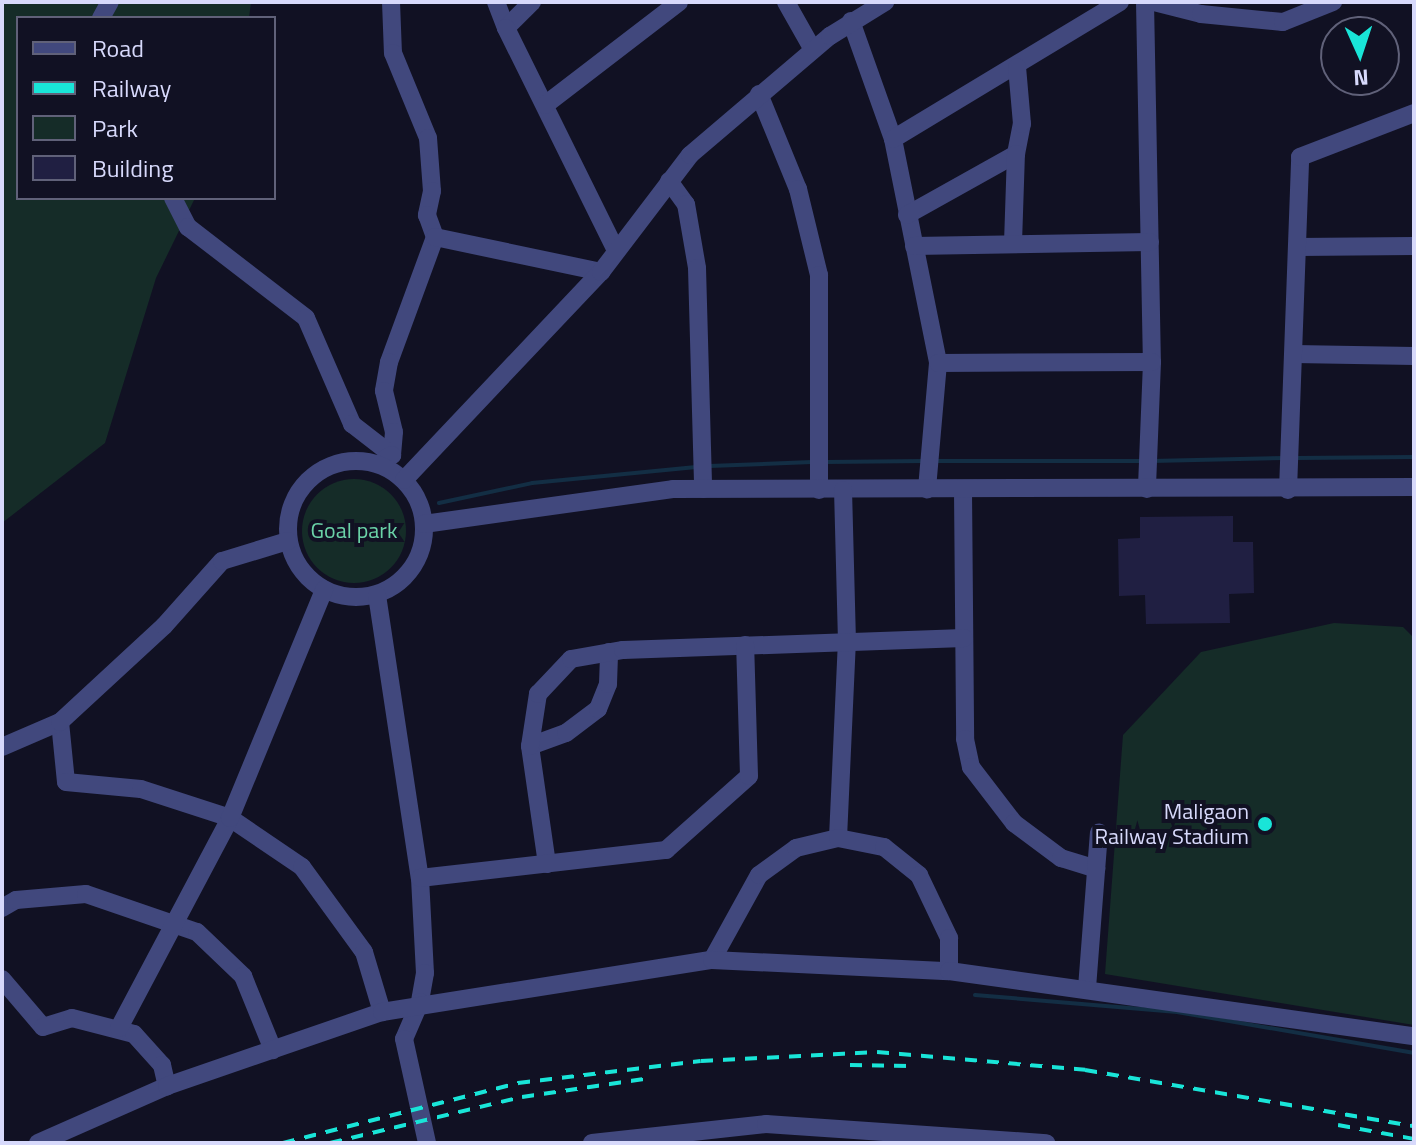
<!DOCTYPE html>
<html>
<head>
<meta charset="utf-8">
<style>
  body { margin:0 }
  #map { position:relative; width:1416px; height:1145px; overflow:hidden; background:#111123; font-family:"Titillium Web",sans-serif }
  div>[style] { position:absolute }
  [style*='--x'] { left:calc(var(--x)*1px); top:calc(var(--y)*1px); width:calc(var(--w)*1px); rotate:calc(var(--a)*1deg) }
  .green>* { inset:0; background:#152c28 }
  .round { border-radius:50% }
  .stream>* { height:4px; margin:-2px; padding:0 2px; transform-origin:2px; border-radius:2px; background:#132e44 }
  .building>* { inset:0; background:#201f42 }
  .minor>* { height:18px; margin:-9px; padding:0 9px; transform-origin:9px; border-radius:9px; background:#41487d }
  .minor>.ring { margin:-9px; padding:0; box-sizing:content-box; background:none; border:18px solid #41487d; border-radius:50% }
  .rail>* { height:4px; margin-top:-2px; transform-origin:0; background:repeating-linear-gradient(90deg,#19e5d8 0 12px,transparent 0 22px) }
  .dots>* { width:22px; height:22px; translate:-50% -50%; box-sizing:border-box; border:4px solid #111123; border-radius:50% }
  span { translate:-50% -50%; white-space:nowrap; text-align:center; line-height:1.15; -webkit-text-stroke:8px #111123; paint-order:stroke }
  .park-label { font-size:22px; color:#6bd3a8 }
  .poi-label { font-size:22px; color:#d7d9fb }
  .right { translate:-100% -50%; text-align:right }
  .frame { position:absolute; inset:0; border:4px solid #d7d9fb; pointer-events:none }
  .legend { position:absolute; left:16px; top:16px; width:260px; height:184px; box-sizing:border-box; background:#111123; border:2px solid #606179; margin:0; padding:10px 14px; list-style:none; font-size:24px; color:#d7d9fb }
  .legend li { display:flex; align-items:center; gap:16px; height:40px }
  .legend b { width:40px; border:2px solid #606179 }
  .north { position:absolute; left:1320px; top:16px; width:80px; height:80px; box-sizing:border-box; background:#111123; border:2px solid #606179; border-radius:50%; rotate:177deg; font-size:22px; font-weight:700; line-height:32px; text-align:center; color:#d7d9fb }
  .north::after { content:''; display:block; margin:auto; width:28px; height:36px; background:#19e5d8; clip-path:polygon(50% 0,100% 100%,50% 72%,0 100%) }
</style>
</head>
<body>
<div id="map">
  <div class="green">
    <div style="clip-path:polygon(2px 2px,251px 2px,249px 18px,18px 18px,18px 198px,195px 198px,156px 278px,105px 443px,2px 523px)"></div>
    <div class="round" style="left:302px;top:479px;width:104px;height:104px"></div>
    <div style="clip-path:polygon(1334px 623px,1403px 627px,1414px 638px,1414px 1025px,1105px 974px,1123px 735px,1201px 652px)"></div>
  </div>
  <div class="stream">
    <div style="--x:1296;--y:458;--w:118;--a:-0.5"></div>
    <div style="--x:937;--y:461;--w:207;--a:0"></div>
    <div style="--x:1152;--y:461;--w:132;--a:-1.3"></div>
    <div style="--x:825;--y:462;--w:99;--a:-0.6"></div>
    <div style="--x:709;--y:466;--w:103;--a:-2.2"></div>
    <div style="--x:439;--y:503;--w:95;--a:-12.1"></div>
    <div style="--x:532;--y:483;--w:165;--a:-5.6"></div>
    <div style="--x:975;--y:995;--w:203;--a:4.8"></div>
    <div style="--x:1177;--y:1012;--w:241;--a:9.8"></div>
  </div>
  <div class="building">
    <div style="clip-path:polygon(1233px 516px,1233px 542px,1253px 542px,1254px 593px,1229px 594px,1230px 623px,1146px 624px,1145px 595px,1119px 596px,1118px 539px,1140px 538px,1140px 517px)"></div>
  </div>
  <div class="minor">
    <div style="--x:391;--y:2;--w:51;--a:87.8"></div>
    <div style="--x:393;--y:53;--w:92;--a:67.6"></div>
    <div style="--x:428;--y:138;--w:53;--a:85.7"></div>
    <div style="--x:432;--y:191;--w:25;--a:102"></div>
    <div style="--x:427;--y:215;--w:23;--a:70"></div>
    <div style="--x:435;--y:237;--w:133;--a:110.2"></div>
    <div style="--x:389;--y:362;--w:29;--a:100"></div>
    <div style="--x:384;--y:391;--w:42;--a:76.3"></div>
    <div style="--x:394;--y:432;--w:23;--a:95"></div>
    <div style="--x:496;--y:2;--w:28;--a:69"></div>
    <div style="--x:506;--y:28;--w:37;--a:-45"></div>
    <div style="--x:786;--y:2;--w:55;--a:60.6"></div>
    <div style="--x:1145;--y:2;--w:360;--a:88.9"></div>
    <div style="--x:1152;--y:362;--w:127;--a:92.3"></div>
    <div style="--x:1154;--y:2;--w:49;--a:14.3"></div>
    <div style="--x:1201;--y:14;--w:82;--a:5.6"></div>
    <div style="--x:1283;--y:22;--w:54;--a:-21.8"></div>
    <div style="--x:101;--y:18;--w:18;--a:-61"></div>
    <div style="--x:851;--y:21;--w:125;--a:70.4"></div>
    <div style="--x:893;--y:139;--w:228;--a:78.6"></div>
    <div style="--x:938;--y:363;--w:127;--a:95"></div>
    <div style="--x:506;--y:28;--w:246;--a:63.7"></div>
    <div style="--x:759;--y:94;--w:103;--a:67.7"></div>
    <div style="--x:798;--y:189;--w:89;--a:76.3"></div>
    <div style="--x:819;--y:275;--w:215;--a:90"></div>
    <div style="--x:545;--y:105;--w:169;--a:-37.5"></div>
    <div style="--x:893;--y:139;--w:265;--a:-31.1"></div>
    <div style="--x:669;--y:181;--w:29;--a:54"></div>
    <div style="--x:686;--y:204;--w:65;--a:80.2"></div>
    <div style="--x:697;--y:268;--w:221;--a:88.4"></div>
    <div style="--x:173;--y:198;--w:33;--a:63"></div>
    <div style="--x:188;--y:227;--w:149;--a:37.6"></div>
    <div style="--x:306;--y:318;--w:116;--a:66.5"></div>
    <div style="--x:352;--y:424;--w:51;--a:37.8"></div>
    <div style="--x:392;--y:455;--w:7;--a:153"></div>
    <div style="--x:907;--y:215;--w:125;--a:-29.2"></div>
    <div style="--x:1016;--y:154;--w:31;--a:-79"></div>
    <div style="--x:1022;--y:124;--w:57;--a:-95"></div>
    <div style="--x:435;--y:237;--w:170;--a:11.9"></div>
    <div style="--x:1013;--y:243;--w:89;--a:-88.1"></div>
    <div style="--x:914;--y:246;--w:236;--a:-1"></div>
    <div style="--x:1297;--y:247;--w:117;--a:-0.5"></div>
    <div style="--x:1294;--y:354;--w:120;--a:1"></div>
    <div style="--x:938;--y:363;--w:214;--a:-0.3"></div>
    <div class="ring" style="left:288px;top:461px;width:118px;height:118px"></div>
    <div style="--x:404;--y:480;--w:286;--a:-46.6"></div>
    <div style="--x:601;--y:272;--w:147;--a:-52.7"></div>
    <div style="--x:690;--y:155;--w:184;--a:-40.4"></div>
    <div style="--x:830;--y:36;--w:65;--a:-31.7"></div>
    <div style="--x:1288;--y:490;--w:333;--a:-87.9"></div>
    <div style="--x:1300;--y:157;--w:122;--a:-21.1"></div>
    <div style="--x:963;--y:491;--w:248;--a:89.5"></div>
    <div style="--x:965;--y:739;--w:29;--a:78"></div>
    <div style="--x:971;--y:767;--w:71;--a:52.5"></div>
    <div style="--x:1014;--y:823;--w:59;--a:36.7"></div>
    <div style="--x:1061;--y:858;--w:37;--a:17"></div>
    <div style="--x:424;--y:524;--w:251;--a:-8"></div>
    <div style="--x:673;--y:489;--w:741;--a:-0.15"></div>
    <div style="--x:377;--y:595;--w:286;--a:81.4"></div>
    <div style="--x:420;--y:878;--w:95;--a:87"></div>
    <div style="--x:425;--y:973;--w:29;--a:100"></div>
    <div style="--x:420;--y:1002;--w:40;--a:113.4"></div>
    <div style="--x:404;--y:1039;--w:107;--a:77.5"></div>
    <div style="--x:60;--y:722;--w:60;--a:84.3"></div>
    <div style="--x:66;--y:782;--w:75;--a:5.3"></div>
    <div style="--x:141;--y:789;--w:94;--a:18"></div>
    <div style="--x:230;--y:818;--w:87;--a:34.2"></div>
    <div style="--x:302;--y:867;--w:105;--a:53.9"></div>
    <div style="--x:364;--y:952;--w:63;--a:73.3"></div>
    <div style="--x:530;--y:746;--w:38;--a:-20"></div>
    <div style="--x:566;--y:733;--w:40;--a:-37"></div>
    <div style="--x:598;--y:709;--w:27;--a:-68"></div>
    <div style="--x:608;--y:684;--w:32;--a:-88"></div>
    <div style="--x:2;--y:747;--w:63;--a:-23.3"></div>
    <div style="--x:60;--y:722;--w:142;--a:-42.7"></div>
    <div style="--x:164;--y:626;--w:87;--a:-48.3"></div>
    <div style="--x:222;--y:561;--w:69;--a:-16.9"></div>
    <div style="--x:838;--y:838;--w:196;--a:-87.4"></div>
    <div style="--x:847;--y:642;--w:152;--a:-91.5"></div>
    <div style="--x:547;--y:864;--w:119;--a:-98.2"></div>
    <div style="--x:530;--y:746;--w:53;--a:-81.3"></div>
    <div style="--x:538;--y:694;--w:48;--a:-46.7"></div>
    <div style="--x:571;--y:659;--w:53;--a:-9.8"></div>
    <div style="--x:623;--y:650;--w:341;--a:-2"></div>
    <div style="--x:420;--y:878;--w:248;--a:-6.5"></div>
    <div style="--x:666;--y:850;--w:111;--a:-41.7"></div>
    <div style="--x:749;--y:776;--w:131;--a:-91.7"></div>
    <div style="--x:2;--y:908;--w:16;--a:-30"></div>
    <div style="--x:16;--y:900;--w:70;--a:-4.9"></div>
    <div style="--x:86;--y:894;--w:117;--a:18.9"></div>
    <div style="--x:197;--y:932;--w:64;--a:43.7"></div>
    <div style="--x:243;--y:976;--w:80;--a:67.9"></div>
    <div style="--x:712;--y:960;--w:97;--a:-61.1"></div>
    <div style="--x:759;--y:875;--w:46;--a:-36.1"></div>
    <div style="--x:796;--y:848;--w:43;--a:-13.4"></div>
    <div style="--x:838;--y:838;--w:47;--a:11.1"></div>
    <div style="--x:884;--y:847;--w:45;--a:38.7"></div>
    <div style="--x:919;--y:875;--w:70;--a:64.5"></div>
    <div style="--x:949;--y:938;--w:33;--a:90"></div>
    <div style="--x:2;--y:979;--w:63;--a:49.5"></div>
    <div style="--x:43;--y:1027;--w:30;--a:-17"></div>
    <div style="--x:72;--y:1018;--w:64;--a:14.5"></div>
    <div style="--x:134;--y:1034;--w:42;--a:47.9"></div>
    <div style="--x:162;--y:1065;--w:22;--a:77"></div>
    <div style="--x:1087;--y:988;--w:156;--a:-85.6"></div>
    <div style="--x:119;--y:1028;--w:238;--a:-62.1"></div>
    <div style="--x:230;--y:818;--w:247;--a:-67.6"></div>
    <div style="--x:38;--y:1143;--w:141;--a:-23.8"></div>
    <div style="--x:167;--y:1086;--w:227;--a:-19"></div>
    <div style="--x:382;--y:1012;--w:334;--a:-9"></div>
    <div style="--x:712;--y:960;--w:237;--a:2.7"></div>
    <div style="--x:949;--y:971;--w:470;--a:8"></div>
    <div style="--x:592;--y:1143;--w:175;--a:-6.2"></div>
    <div style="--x:766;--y:1124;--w:281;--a:3.9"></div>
  </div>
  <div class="rail">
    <div style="--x:850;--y:1065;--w:60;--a:1"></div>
    <div style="--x:1338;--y:1125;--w:77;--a:10.4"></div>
    <div style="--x:283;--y:1143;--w:243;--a:-14.3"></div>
    <div style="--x:518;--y:1083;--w:184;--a:-6.9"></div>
    <div style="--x:701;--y:1061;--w:176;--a:-2.9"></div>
    <div style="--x:877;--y:1052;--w:209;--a:4.9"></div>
    <div style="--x:1085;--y:1070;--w:334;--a:9.7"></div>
    <div style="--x:330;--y:1143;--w:197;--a:-13.5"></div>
    <div style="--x:522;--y:1097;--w:130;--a:-8.4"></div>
  </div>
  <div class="dots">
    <div style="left:1265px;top:824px;background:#19e5d8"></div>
  </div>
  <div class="park-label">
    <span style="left:354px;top:531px">Goal park</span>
  </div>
  <div class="poi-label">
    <span class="right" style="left:1249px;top:824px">Maligaon<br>Railway Stadium</span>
  </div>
  <div class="frame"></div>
  <ul class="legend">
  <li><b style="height:10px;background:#41487d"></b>Road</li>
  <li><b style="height:10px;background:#19e5d8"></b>Railway</li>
  <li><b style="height:22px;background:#152c28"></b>Park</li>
  <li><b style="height:22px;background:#201f42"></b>Building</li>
  </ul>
  <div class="north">N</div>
</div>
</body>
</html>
